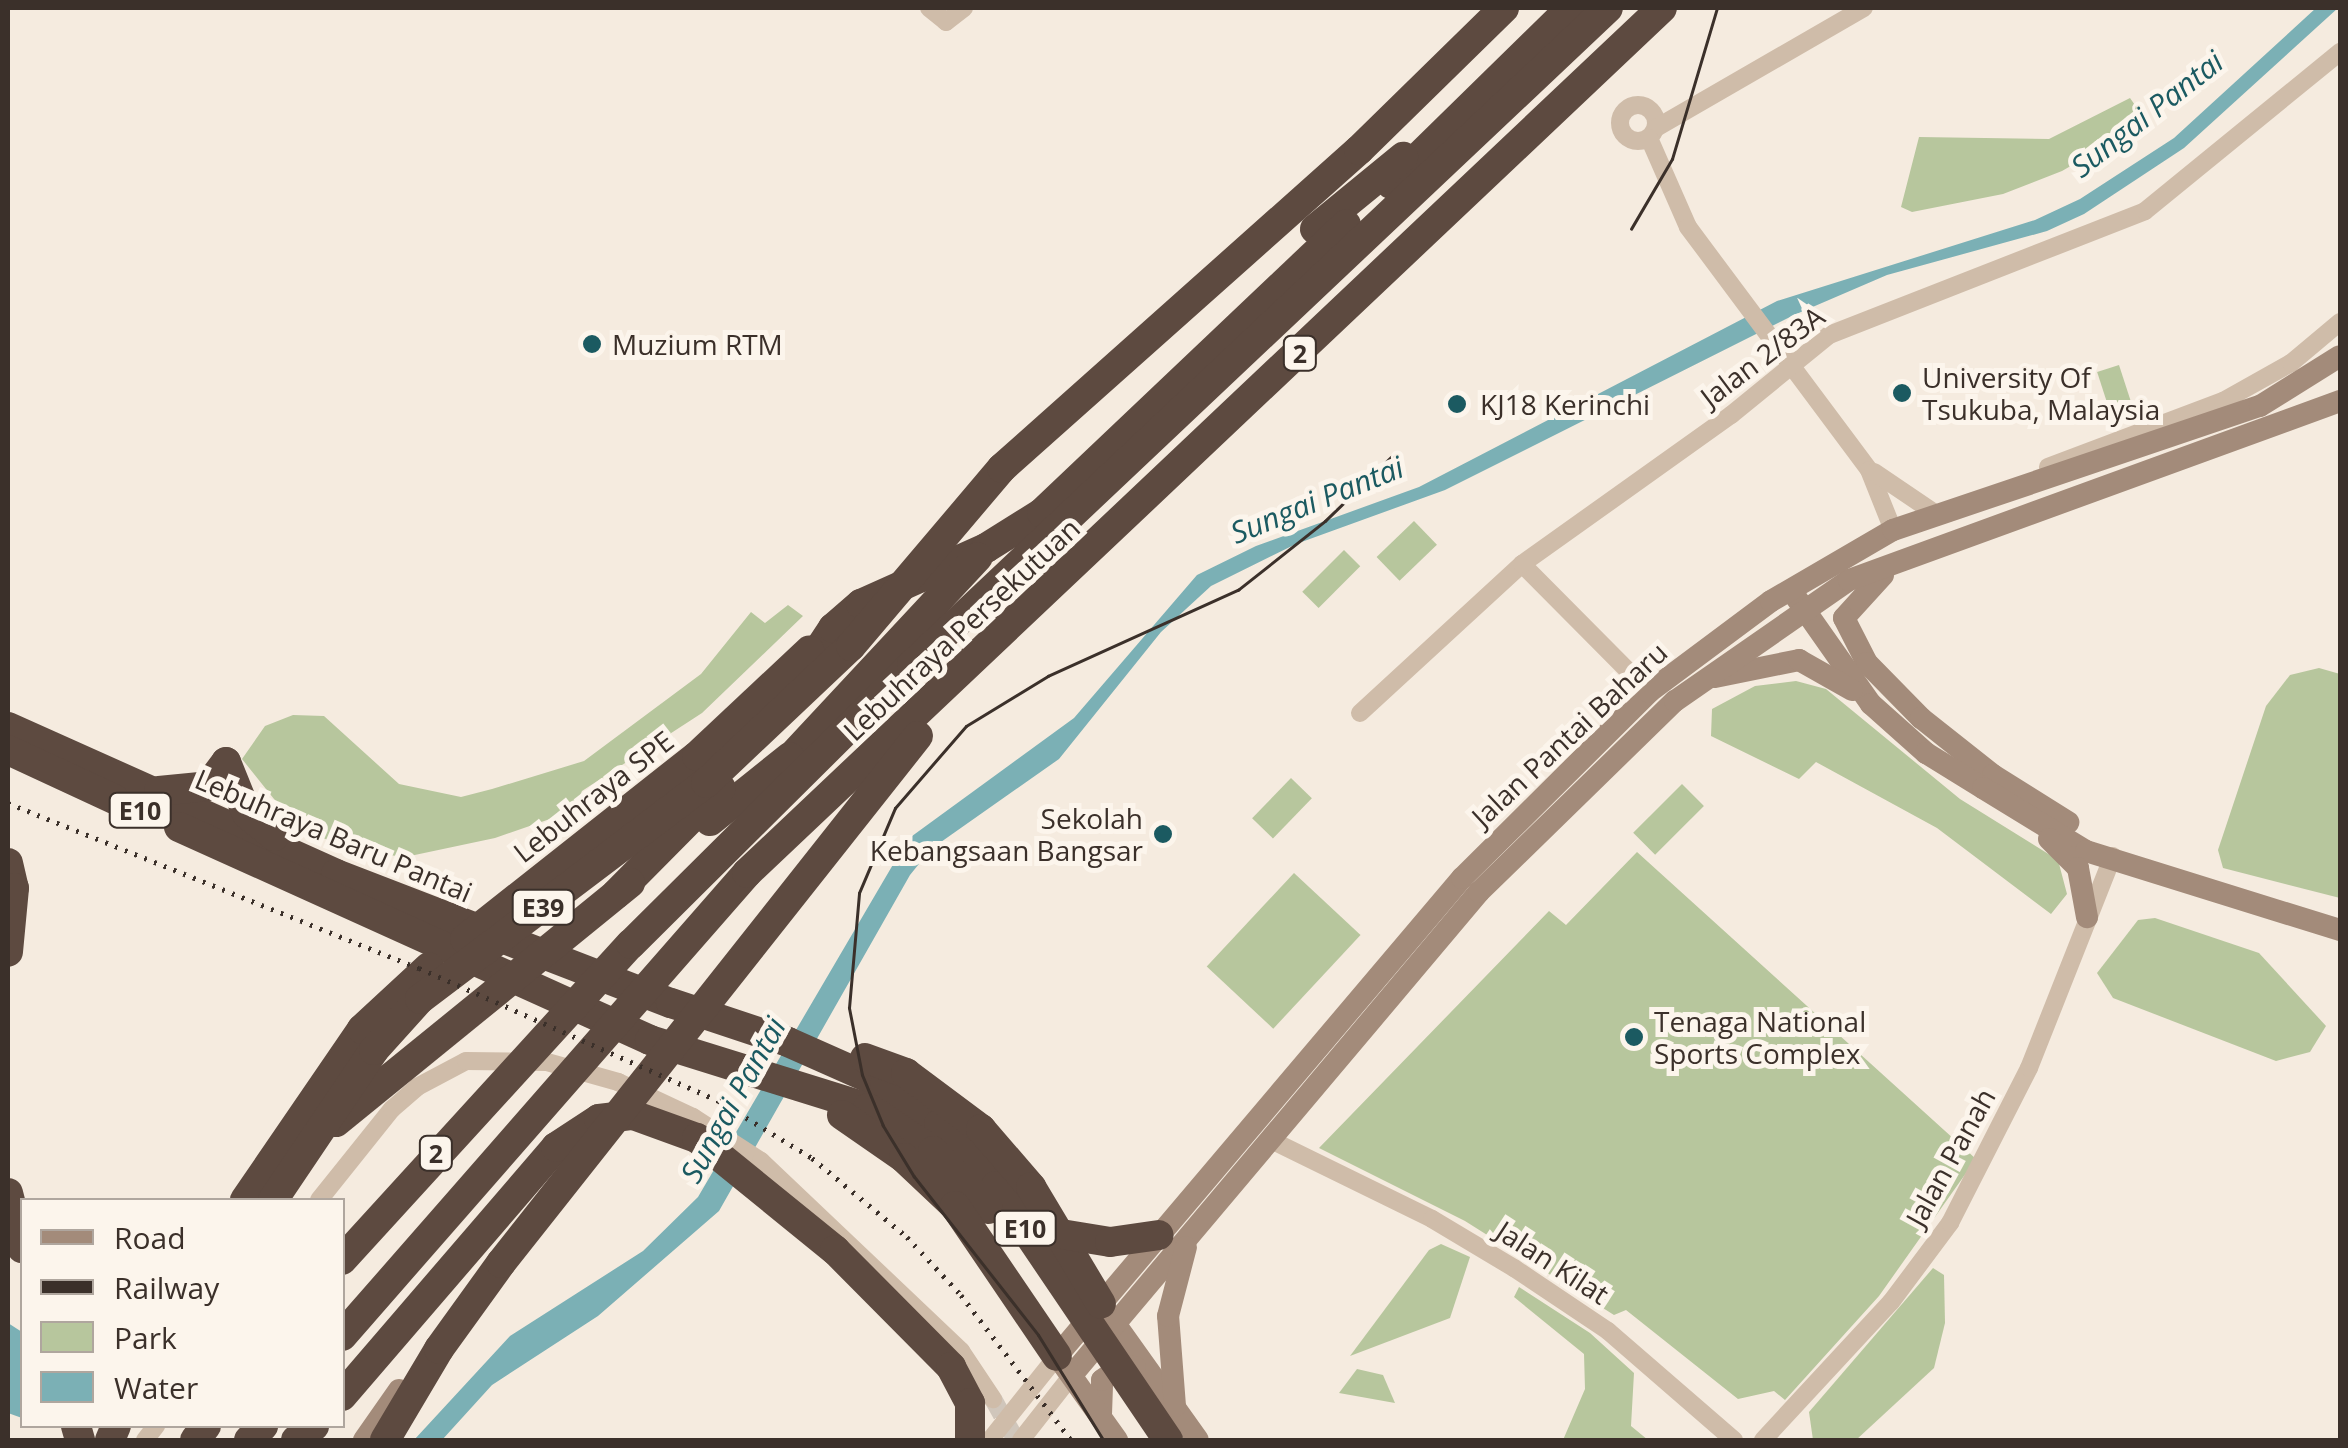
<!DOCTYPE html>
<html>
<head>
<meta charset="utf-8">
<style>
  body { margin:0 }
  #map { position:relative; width:2348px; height:1448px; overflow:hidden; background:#f5ebdf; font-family:"Open Sans",sans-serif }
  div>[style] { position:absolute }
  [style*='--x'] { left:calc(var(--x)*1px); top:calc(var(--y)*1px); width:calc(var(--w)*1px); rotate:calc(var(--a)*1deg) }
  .green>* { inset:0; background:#b7c69d; transform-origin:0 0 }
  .water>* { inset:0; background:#7bb0b5 }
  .street-tunnel>* { height:18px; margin-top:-9px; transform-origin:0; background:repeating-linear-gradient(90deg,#d0c6bb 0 18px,transparent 0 27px) }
  .street>* { height:18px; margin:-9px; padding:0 9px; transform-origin:9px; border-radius:9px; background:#cfbca9 }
  .street>.ring { margin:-9px; padding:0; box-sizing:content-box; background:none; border:18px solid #cfbca9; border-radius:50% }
  .secondary>* { height:22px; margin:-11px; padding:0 11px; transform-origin:11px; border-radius:11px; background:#a38b7a }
  .highway>* { height:30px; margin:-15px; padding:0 15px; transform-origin:15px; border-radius:15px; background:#5d4a40 }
  .tram>* { height:2.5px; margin:-1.25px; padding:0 1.25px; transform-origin:1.25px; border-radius:1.25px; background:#3b302a }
  .rail>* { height:5px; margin-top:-2.5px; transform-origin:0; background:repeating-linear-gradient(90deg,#3b302a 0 2.5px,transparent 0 10.5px) }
  .dots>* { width:28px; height:28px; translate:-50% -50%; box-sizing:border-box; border:5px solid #fcf5ec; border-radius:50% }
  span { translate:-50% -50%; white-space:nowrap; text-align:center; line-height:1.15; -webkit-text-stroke:10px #fcf5ec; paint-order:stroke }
  .shield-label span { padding:2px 8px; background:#fcf5ec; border:2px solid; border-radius:8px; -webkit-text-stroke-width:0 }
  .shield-label { font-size:25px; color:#3b302a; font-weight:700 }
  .poi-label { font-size:28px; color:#3b302a }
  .left { translate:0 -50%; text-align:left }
  .right { translate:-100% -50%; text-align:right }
  .street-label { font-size:28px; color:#3b302a }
  .water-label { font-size:30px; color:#1b5a61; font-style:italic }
  .frame { position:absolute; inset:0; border:10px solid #3b302a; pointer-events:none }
  .legend { position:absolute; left:20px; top:1198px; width:325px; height:230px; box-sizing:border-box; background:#fcf5ec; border:2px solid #afa69e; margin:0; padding:12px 18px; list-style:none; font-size:30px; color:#3b302a }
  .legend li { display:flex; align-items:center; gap:20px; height:50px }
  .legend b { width:50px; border:2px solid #afa69e }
</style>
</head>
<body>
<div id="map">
  <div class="green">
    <div style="clip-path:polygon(2130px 98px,2137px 108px,2131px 117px,2095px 152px,2062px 171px,2003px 194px,1912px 212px,1901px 207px,1919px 137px,2049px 139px)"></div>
    <div style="left:2119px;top:365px;width:45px;height:23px;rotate:72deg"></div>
    <div style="left:1414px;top:521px;width:33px;height:52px;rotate:46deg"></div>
    <div style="left:1344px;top:550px;width:23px;height:59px;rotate:45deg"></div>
    <div style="clip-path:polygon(788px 605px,803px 616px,702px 713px,582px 791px,573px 811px,495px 838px,410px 856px,369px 855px,298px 829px,242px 759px,265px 726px,293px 715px,324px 716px,399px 784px,461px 797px,492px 789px,584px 761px,701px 674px,751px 612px,765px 623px)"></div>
    <div style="clip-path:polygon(2319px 668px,2340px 674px,2340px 898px,2223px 868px,2218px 850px,2266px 706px,2290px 675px)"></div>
    <div style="clip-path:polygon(1796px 681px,1826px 689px,1960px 799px,2058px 860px,2067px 894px,2051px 914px,1937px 828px,1816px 762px,1799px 779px,1711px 736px,1712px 709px,1755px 686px)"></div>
    <div style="left:1291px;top:778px;width:29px;height:56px;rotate:44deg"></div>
    <div style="left:1682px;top:784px;width:31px;height:69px;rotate:45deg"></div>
    <div style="clip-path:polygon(1637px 852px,1976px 1159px,1879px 1296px,1785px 1400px,1774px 1391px,1738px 1399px,1626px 1310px,1614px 1315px,1465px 1221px,1319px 1148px,1549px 911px,1566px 925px)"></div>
    <div style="left:1294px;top:873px;width:91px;height:128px;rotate:43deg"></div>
    <div style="clip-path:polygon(2155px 918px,2259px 953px,2326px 1026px,2310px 1052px,2276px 1061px,2113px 998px,2097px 973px,2138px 920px)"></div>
    <div style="clip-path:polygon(1441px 1244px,1470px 1257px,1450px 1318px,1350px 1356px,1429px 1250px)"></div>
    <div style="clip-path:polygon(1933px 1268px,1944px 1275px,1945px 1323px,1934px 1368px,1856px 1440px,1813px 1440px,1809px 1412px)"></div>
    <div style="clip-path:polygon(1519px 1287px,1590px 1333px,1634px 1373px,1631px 1426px,1648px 1440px,1563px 1440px,1585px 1389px,1584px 1354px,1514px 1297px)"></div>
    <div style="clip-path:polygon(1357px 1369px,1383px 1375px,1395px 1403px,1339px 1393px)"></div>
  </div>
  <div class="water">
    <div style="clip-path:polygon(2316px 8px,2338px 8px,2184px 148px,2084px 214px,2047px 231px,1887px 275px,1794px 315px,1445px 490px,1296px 544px,1211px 586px,1161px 632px,1059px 759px,931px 849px,910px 875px,719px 1211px,598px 1316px,492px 1385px,442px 1440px,414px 1440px,510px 1336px,643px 1251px,698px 1197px,908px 839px,1074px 718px,1197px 575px,1256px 546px,1419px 487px,1777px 301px,2035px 220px,2080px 199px,2174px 138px)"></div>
    <div style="clip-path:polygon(8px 1323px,22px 1332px,22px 1418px,8px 1413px)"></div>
  </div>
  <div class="street-tunnel">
    <div style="--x:993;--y:1399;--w:47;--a:60.7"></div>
  </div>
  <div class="street">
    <div style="--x:929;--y:8;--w:22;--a:39"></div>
    <div style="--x:946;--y:22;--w:23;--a:-38"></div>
    <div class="ring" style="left:1620px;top:105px;width:18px;height:18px"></div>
    <div style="--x:1656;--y:128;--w:240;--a:-30"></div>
    <div style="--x:1649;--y:138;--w:97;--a:66.3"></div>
    <div style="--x:1688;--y:227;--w:303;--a:53.3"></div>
    <div style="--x:1869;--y:470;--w:65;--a:68.2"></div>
    <div style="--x:2048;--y:467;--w:187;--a:-20.7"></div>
    <div style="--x:2223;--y:401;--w:78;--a:-29.2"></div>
    <div style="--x:2291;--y:363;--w:64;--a:-39.9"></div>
    <div style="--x:1874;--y:472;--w:78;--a:34.1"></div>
    <div style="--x:1522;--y:564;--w:180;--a:45.2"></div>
    <div style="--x:1360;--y:713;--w:220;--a:-42.6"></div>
    <div style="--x:1522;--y:564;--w:257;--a:-35.5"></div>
    <div style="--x:1731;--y:415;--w:127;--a:-39.2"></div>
    <div style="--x:1829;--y:335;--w:339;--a:-21.4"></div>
    <div style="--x:2145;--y:211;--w:252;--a:-39.2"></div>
    <div style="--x:1271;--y:1140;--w:179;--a:26.1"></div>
    <div style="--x:1432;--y:1219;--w:96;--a:30.9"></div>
    <div style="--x:1514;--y:1268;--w:113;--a:33.8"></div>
    <div style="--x:1608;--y:1331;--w:167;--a:40.9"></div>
    <div style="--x:319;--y:1200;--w:117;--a:-51.3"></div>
    <div style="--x:392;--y:1109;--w:33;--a:-41"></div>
    <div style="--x:417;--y:1087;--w:55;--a:-28"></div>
    <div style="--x:466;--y:1061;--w:81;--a:0.7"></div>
    <div style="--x:547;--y:1062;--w:74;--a:15.7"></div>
    <div style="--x:618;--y:1082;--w:83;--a:25"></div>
    <div style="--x:693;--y:1117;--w:81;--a:32.9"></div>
    <div style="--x:761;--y:1161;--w:276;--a:43.5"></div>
    <div style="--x:961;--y:1351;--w:58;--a:56.3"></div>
    <div style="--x:145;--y:1440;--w:18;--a:-52"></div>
    <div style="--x:990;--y:1440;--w:107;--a:-51.4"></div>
    <div style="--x:1021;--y:1440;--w:83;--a:-51.9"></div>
    <div style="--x:1763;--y:1440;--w:188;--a:-47.2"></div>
    <div style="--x:1891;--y:1302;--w:99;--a:-53.2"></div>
    <div style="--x:1950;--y:1223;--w:174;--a:-63"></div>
    <div style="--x:2029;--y:1068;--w:228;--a:-68.4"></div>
  </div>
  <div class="secondary">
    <div style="--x:1883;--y:575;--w:58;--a:132.2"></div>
    <div style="--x:1844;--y:618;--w:51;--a:62.9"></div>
    <div style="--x:1867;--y:663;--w:77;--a:45.5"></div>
    <div style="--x:1921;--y:718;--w:92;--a:38.4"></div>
    <div style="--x:1993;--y:775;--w:89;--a:32.1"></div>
    <div style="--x:1795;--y:596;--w:132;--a:54.9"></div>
    <div style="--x:1871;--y:704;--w:74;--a:41.7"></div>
    <div style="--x:1926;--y:753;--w:67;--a:31.6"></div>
    <div style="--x:1983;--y:788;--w:121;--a:31.5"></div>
    <div style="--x:2086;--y:851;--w:266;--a:17.3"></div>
    <div style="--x:1715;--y:677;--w:86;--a:-11.4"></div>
    <div style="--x:1799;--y:660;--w:61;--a:29.5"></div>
    <div style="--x:2049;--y:839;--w:41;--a:45"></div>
    <div style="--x:2078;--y:868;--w:50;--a:79.6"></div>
    <div style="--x:1106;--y:1311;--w:158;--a:54.5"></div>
    <div style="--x:1072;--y:1375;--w:632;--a:-49.88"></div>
    <div style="--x:1479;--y:892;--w:274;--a:-44.3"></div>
    <div style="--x:1675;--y:701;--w:212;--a:-34.8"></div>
    <div style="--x:1849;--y:580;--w:523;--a:-20.03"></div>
    <div style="--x:1175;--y:1406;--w:90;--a:-94.4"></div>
    <div style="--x:1168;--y:1316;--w:71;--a:-75.4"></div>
    <div style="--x:1101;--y:1414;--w:34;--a:-88"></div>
    <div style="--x:1102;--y:1380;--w:24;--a:-35"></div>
    <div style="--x:1122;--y:1366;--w:13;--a:4"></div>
    <div style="--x:364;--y:1440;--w:61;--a:-55"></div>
    <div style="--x:1117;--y:1440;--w:103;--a:-125.5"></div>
    <div style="--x:1057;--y:1356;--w:627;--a:-49.73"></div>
    <div style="--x:1462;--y:878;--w:264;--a:-44.8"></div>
    <div style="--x:1649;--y:692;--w:152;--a:-36.7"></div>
    <div style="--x:1771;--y:601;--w:141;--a:-30.2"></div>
    <div style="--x:1893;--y:530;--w:387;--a:-18.7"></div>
    <div style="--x:2260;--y:406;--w:94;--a:-32"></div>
  </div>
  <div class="highway">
    <div style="--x:1391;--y:184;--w:252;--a:-44.4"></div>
    <div style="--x:1315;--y:229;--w:114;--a:-39.3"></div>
    <div style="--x:800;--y:678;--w:60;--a:-56.6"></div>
    <div style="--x:833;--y:628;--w:37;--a:-41"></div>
    <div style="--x:861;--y:604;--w:137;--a:-24.1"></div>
    <div style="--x:986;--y:548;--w:66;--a:-32"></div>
    <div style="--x:1042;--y:513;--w:419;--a:-43.5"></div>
    <div style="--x:8;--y:727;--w:359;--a:24.1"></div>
    <div style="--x:336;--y:874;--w:359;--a:21.1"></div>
    <div style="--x:671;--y:1003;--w:123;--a:18.4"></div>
    <div style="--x:788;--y:1042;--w:106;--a:23.9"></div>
    <div style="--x:885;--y:1085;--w:67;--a:35.8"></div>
    <div style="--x:939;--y:1124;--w:84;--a:47.4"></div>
    <div style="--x:996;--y:1186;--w:307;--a:55.9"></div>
    <div style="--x:8;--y:750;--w:117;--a:24.8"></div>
    <div style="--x:226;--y:762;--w:56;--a:68"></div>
    <div style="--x:247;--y:814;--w:35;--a:39"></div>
    <div style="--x:784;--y:765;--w:284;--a:-47"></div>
    <div style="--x:159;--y:791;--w:49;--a:-5.8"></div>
    <div style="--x:208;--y:786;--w:30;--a:-53"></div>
    <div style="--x:710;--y:821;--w:102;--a:-38.7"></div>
    <div style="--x:179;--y:827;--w:517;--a:24.33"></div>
    <div style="--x:650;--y:1040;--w:228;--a:17.3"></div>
    <div style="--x:868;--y:1108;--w:78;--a:33.5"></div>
    <div style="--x:933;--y:1151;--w:80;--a:46.5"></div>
    <div style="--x:8;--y:863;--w:26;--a:77"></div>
    <div style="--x:14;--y:888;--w:64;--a:95.4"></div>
    <div style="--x:616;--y:894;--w:149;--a:-45.3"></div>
    <div style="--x:465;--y:939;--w:295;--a:-38.3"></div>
    <div style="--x:697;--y:756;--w:154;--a:-43.2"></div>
    <div style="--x:865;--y:1058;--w:44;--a:20.1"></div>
    <div style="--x:906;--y:1073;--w:94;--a:36.7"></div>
    <div style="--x:981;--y:1129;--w:77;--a:49.2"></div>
    <div style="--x:1031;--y:1187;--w:136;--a:59.1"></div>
    <div style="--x:842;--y:1115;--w:75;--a:34.7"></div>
    <div style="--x:904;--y:1158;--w:70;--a:43.3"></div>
    <div style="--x:955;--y:1206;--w:181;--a:55.8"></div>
    <div style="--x:336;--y:1122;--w:379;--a:-39.1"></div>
    <div style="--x:8;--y:1193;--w:57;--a:75.7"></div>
    <div style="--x:245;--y:1200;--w:207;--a:-55.6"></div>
    <div style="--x:362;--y:1029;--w:91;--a:-42.8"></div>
    <div style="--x:273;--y:1200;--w:181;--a:-56"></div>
    <div style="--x:374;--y:1050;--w:69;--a:-48"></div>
    <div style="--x:420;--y:999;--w:358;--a:-37.1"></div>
    <div style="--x:706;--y:783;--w:199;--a:-43.4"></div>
    <div style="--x:851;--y:646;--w:233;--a:-49.7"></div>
    <div style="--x:1002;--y:468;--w:478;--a:-41.7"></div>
    <div style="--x:1359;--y:150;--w:203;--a:-44.4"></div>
    <div style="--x:1055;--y:1233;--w:56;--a:9.3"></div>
    <div style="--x:1110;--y:1242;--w:49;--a:-8.1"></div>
    <div style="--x:342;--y:1260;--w:428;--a:-47.6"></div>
    <div style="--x:631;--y:944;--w:396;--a:-44.8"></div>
    <div style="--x:912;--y:665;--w:957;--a:-43.35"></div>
    <div style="--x:342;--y:1336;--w:615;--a:-48.82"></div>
    <div style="--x:747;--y:873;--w:1259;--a:-43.39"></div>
    <div style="--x:342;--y:1396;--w:328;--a:-49.3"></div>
    <div style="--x:556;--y:1147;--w:51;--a:-33.1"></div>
    <div style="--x:599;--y:1119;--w:34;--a:-7"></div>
    <div style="--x:633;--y:1115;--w:68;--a:19.8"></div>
    <div style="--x:697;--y:1138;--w:178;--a:39.1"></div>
    <div style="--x:835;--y:1250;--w:165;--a:45.2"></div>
    <div style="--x:951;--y:1367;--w:41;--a:62.2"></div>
    <div style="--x:970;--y:1403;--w:37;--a:90"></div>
    <div style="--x:76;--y:1426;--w:15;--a:74"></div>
    <div style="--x:110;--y:1440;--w:15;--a:-67"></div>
    <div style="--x:195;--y:1440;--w:18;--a:-52"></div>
    <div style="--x:249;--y:1440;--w:20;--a:-45"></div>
    <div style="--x:296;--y:1440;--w:23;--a:-38"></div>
    <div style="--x:385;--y:1440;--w:106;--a:-59.3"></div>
    <div style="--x:439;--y:1349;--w:106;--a:-54.2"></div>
    <div style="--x:501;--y:1263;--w:672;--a:-51.65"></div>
  </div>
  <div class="tram">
    <div style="--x:1631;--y:229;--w:81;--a:-59.6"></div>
    <div style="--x:1672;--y:159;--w:158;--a:-73.4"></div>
    <div style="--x:1103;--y:1440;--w:123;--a:-121.8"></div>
    <div style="--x:1038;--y:1335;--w:201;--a:-128.1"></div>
    <div style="--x:914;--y:1177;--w:60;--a:-121.3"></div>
    <div style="--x:883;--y:1126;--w:55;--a:-112.4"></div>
    <div style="--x:862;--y:1075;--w:68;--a:-101"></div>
    <div style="--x:849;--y:1008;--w:115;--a:-85"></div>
    <div style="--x:859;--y:893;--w:92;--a:-67"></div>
    <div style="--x:895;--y:808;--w:108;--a:-49.1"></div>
    <div style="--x:966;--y:726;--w:96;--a:-31.4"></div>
    <div style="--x:1048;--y:676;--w:209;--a:-24.4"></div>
    <div style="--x:1238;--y:590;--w:111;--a:-38.4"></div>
    <div style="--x:1325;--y:521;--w:93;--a:-44.1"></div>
  </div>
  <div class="rail">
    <div style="--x:8;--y:803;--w:443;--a:21.9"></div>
    <div style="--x:419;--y:968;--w:328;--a:23.9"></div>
    <div style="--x:719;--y:1101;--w:109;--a:31.5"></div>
    <div style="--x:812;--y:1158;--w:124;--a:39.7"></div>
    <div style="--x:907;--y:1237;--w:79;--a:47"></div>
    <div style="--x:961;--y:1295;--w:182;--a:52.8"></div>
  </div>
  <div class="dots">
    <div style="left:592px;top:344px;background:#1b5a61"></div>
    <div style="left:1902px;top:393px;background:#1b5a61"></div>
    <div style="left:1457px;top:404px;background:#1b5a61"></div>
    <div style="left:1163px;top:834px;background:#1b5a61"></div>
    <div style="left:1634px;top:1037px;background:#1b5a61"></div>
  </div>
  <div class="shield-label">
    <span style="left:1300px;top:353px">2</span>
    <span style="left:140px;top:810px">E10</span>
    <span style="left:543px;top:907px">E39</span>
    <span style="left:436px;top:1153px">2</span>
    <span style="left:1025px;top:1228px">E10</span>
  </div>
  <div class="poi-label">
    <span class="left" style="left:612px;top:344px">Muzium RTM</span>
    <span class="left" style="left:1922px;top:393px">University Of<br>Tsukuba, Malaysia</span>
    <span class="left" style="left:1480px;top:404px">KJ18 Kerinchi</span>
    <span class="right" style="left:1143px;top:834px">Sekolah<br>Kebangsaan Bangsar</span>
    <span class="left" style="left:1654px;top:1037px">Tenaga National<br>Sports Complex</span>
  </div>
  <div class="street-label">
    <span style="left:1762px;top:356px;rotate:-37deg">Jalan 2/83A</span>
    <span style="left:961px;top:629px;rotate:-43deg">Lebuhraya Persekutuan</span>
    <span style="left:1569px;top:734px;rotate:-43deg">Jalan Pantai Baharu</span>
    <span style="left:593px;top:796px;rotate:-38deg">Lebuhraya SPE</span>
    <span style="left:334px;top:835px;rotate:23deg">Lebuhraya Baru Pantai</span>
    <span style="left:1950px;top:1157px;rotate:-61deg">Jalan Panah</span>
    <span style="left:1553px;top:1262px;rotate:33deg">Jalan Kilat</span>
  </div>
  <div class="water-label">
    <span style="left:2147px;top:114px;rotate:-38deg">Sungai Pantai</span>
    <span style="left:1317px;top:500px;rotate:-22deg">Sungai Pantai</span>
    <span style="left:733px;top:1100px;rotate:-61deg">Sungai Pantai</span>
  </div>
  <div class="frame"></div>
  <ul class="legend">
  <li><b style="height:12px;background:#a38b7a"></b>Road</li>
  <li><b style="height:12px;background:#3b302a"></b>Railway</li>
  <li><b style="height:28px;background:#b7c69d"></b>Park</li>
  <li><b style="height:28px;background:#7bb0b5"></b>Water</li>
  </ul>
</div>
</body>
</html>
